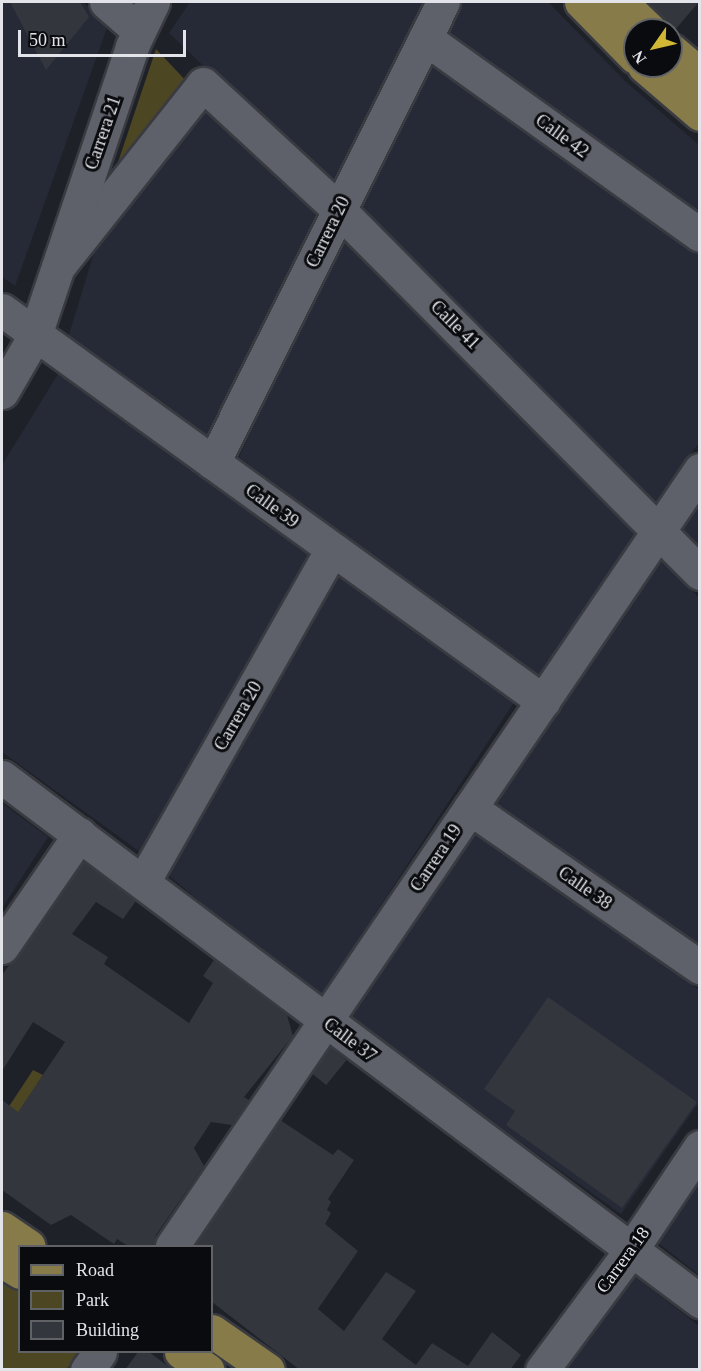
<!DOCTYPE html>
<html>
<head>
<meta charset="utf-8">
<style>
  body { margin:0 }
  #map { position:relative; width:701px; height:1371px; overflow:hidden; background:#1f2128; font-family:Georgia,serif }
  div>[style] { position:absolute }
  [style*='--x'] { left:calc(var(--x)*1px); top:calc(var(--y)*1px); width:calc(var(--w)*1px); rotate:calc(var(--a)*1deg) }
  .built>* { inset:0; background:#262a37 }
  .green>* { inset:0; background:#4d4623 }
  .building>* { inset:0; background:#33363d; transform-origin:0 0 }
  .roads { filter:drop-shadow(2px 0 #393b41) drop-shadow(-2px 0 #393b41) drop-shadow(0 2px #393b41) drop-shadow(0 -2px #393b41) }
  .minor>* { height:33px; margin:-16.5px; padding:0 16.5px; transform-origin:16.5px; border-radius:16.5px; background:#5e6169 }
  .major>* { height:33px; margin:-16.5px; padding:0 16.5px; transform-origin:16.5px; border-radius:16.5px; background:#867b49 }
  span { translate:-50% -50%; white-space:nowrap; text-align:center; line-height:1.15; -webkit-text-stroke:6px #0a0b0e; paint-order:stroke }
  .street-label { font-size:18px; color:#e2e4e9 }
  .frame { position:absolute; inset:0; border:3px solid #e2e4e9; pointer-events:none }
  .legend { position:absolute; left:18px; top:1245px; width:195px; height:108px; box-sizing:border-box; background:#0a0b0e; border:2px solid #606266; margin:0; padding:8px 10px; list-style:none; font-size:18px; color:#e2e4e9 }
  .legend li { display:flex; align-items:center; gap:12px; height:30px }
  .legend b { width:30px; border:2px solid #606266 }
  .north { position:absolute; left:623px; top:18px; width:60px; height:60px; box-sizing:border-box; background:#0a0b0e; border:2px solid #606266; border-radius:50%; rotate:236deg; font-size:16px; font-weight:700; line-height:24px; text-align:center; color:#e2e4e9 }
  .north::after { content:''; display:block; margin:auto; width:21px; height:27px; background:#d1b736; clip-path:polygon(50% 0,100% 100%,50% 72%,0 100%) }
  .scale { position:absolute; left:18px; top:30px; width:168px; height:27px; box-sizing:border-box; border:3px solid #e2e4e9; border-top:0; padding-left:8px; font-size:18px; line-height:21px; white-space:nowrap; color:#e2e4e9; -webkit-text-stroke:4px #0a0b0e; paint-order:stroke }
</style>
</head>
<body>
<div id="map">
  <div class="built">
    <div style="clip-path:polygon(2px 2px,83px 2px,108px 25px,15px 286px,2px 277px)"></div>
    <div style="clip-path:polygon(190px 2px,427px 2px,334px 191px,169px 33px)"></div>
    <div style="clip-path:polygon(457px 2px,548px 2px,626px 82px,699px 145px,699px 218px,443px 34px)"></div>
    <div style="clip-path:polygon(432px 63px,699px 255px,699px 442px,655px 509px,359px 202px)"></div>
    <div style="clip-path:polygon(202px 108px,322px 211px,208px 444px,68px 338px,99px 236px)"></div>
    <div style="clip-path:polygon(346px 228px,643px 530px,539px 679px,239px 457px)"></div>
    <div style="clip-path:polygon(58px 374px,313px 557px,147px 857px,2px 752px,2px 465px)"></div>
    <div style="clip-path:polygon(699px 492px,699px 554px,676px 529px)"></div>
    <div style="clip-path:polygon(659px 554px,699px 598px,699px 953px,489px 804px)"></div>
    <div style="clip-path:polygon(337px 570px,518px 696px,318px 1001px,166px 873px)"></div>
    <div style="clip-path:polygon(2px 803px,48px 837px,2px 908px)"></div>
    <div style="clip-path:polygon(472px 828px,699px 990px,699px 1102px,621px 1214px,340px 1013px)"></div>
    <div style="clip-path:polygon(699px 1179px,699px 1275px,657px 1242px)"></div>
    <div style="clip-path:polygon(633px 1275px,699px 1326px,699px 1369px,563px 1370px)"></div>
  </div>
  <div class="green">
    <div style="clip-path:polygon(156px 49px,189px 84px,108px 192px)"></div>
    <div style="clip-path:polygon(33px 1070px,43px 1075px,2px 1138px,2px 1113px,4px 1114px)"></div>
    <div style="clip-path:polygon(2px 1278px,19px 1290px,20px 1352px,79px 1352px,67px 1369px,2px 1369px)"></div>
  </div>
  <div class="building">
    <div style="clip-path:polygon(10px 2px,80px 2px,89px 17px,46px 70px)"></div>
    <div style="clip-path:polygon(647px 2px,699px 2px,674px 31px)"></div>
    <div style="clip-path:polygon(84px 862px,136px 901px,123px 919px,96px 902px,72px 934px,108px 957px,104px 964px,189px 1023px,213px 983px,203px 976px,214px 960px,287px 1015px,293px 1036px,244px 1097px,249px 1100px,232px 1125px,211px 1122px,194px 1148px,204px 1166px,156px 1235px,154px 1246px,128px 1246px,117px 1239px,114px 1244px,71px 1215px,51px 1225px,2px 1190px,2px 1100px,18px 1112px,65px 1042px,33px 1022px,2px 1071px,2px 975px)"></div>
    <div style="clip-path:polygon(548px 997px,697px 1102px,622px 1208px,506px 1125px,515px 1111px,484px 1089px)"></div>
    <div style="left:330px;top:1047px;width:21px;height:32px;rotate:39deg"></div>
    <div style="clip-path:polygon(280px 1120px,333px 1155px,338px 1149px,354px 1160px,328px 1199px,331px 1202px,327px 1210px,331px 1213px,325px 1224px,358px 1251px,318px 1309px,344px 1331px,386px 1272px,416px 1291px,382px 1339px,401px 1354px,416px 1365px,432px 1343px,468px 1366px,492px 1332px,521px 1355px,510px 1370px,300px 1370px,212px 1302px,212px 1246px,194px 1246px)"></div>
    <div style="clip-path:polygon(138px 1352px,149px 1352px,173px 1370px,125px 1370px)"></div>
  </div>
  <div class="roads">
    <div class="minor">
      <div style="--x:106;--y:2;--w:43;--a:41.2"></div>
      <div style="--x:425;--y:38;--w:338;--a:35.6"></div>
      <div style="--x:58;--y:267;--w:233;--a:-51.6"></div>
      <div style="--x:203;--y:84;--w:185;--a:42.8"></div>
      <div style="--x:339;--y:210;--w:512;--a:45.16"></div>
      <div style="--x:2;--y:310;--w:668;--a:35.86"></div>
      <div style="--x:2;--y:392;--w:66;--a:-59.9"></div>
      <div style="--x:35;--y:335;--w:305;--a:-71.4"></div>
      <div style="--x:132;--y:46;--w:49;--a:-64.5"></div>
      <div style="--x:213;--y:463;--w:515;--a:-63.48"></div>
      <div style="--x:2;--y:777;--w:873;--a:36.9"></div>
      <div style="--x:470;--y:808;--w:280;--a:34.7"></div>
      <div style="--x:143;--y:882;--w:383;--a:-60.4"></div>
      <div style="--x:2;--y:947;--w:137;--a:-55.4"></div>
      <div style="--x:172;--y:1246;--w:939;--a:-55.77"></div>
      <div style="--x:87;--y:1370;--w:22;--a:-54"></div>
      <div style="--x:542;--y:1370;--w:149;--a:-53.4"></div>
      <div style="--x:631;--y:1250;--w:124;--a:-56.2"></div>
    </div>
    <div class="major">
      <div style="--x:581;--y:2;--w:77;--a:45.5"></div>
      <div style="--x:621;--y:2;--w:40;--a:44"></div>
      <div style="--x:671;--y:50;--w:38;--a:40"></div>
      <div style="--x:644;--y:66;--w:74;--a:40.6"></div>
      <div style="--x:2;--y:1228;--w:32;--a:34"></div>
      <div style="--x:2;--y:1261;--w:21;--a:31"></div>
      <div style="--x:212;--y:1331;--w:68;--a:34.9"></div>
      <div style="--x:181;--y:1352;--w:32;--a:34"></div>
    </div>
  </div>
  <div class="street-label">
    <span style="left:103px;top:133px;rotate:-71deg">Carrera 21</span>
    <span style="left:562px;top:136px;rotate:36deg">Calle 42</span>
    <span style="left:328px;top:232px;rotate:-64deg">Carrera 20</span>
    <span style="left:455px;top:325px;rotate:45deg">Calle 41</span>
    <span style="left:272px;top:506px;rotate:36deg">Calle 39</span>
    <span style="left:238px;top:716px;rotate:-60deg">Carrera 20</span>
    <span style="left:436px;top:858px;rotate:-56deg">Carrera 19</span>
    <span style="left:585px;top:888px;rotate:35deg">Calle 38</span>
    <span style="left:350px;top:1040px;rotate:37deg">Calle 37</span>
    <span style="left:623px;top:1260px;rotate:-54deg">Carrera 18</span>
  </div>
  <div class="frame"></div>
  <ul class="legend">
  <li><b style="height:8px;background:#867b49"></b>Road</li>
  <li><b style="height:16px;background:#4d4623"></b>Park</li>
  <li><b style="height:16px;background:#33363d"></b>Building</li>
  </ul>
  <div class="north">N</div>
  <div class="scale">50 m</div>
</div>
</body>
</html>
